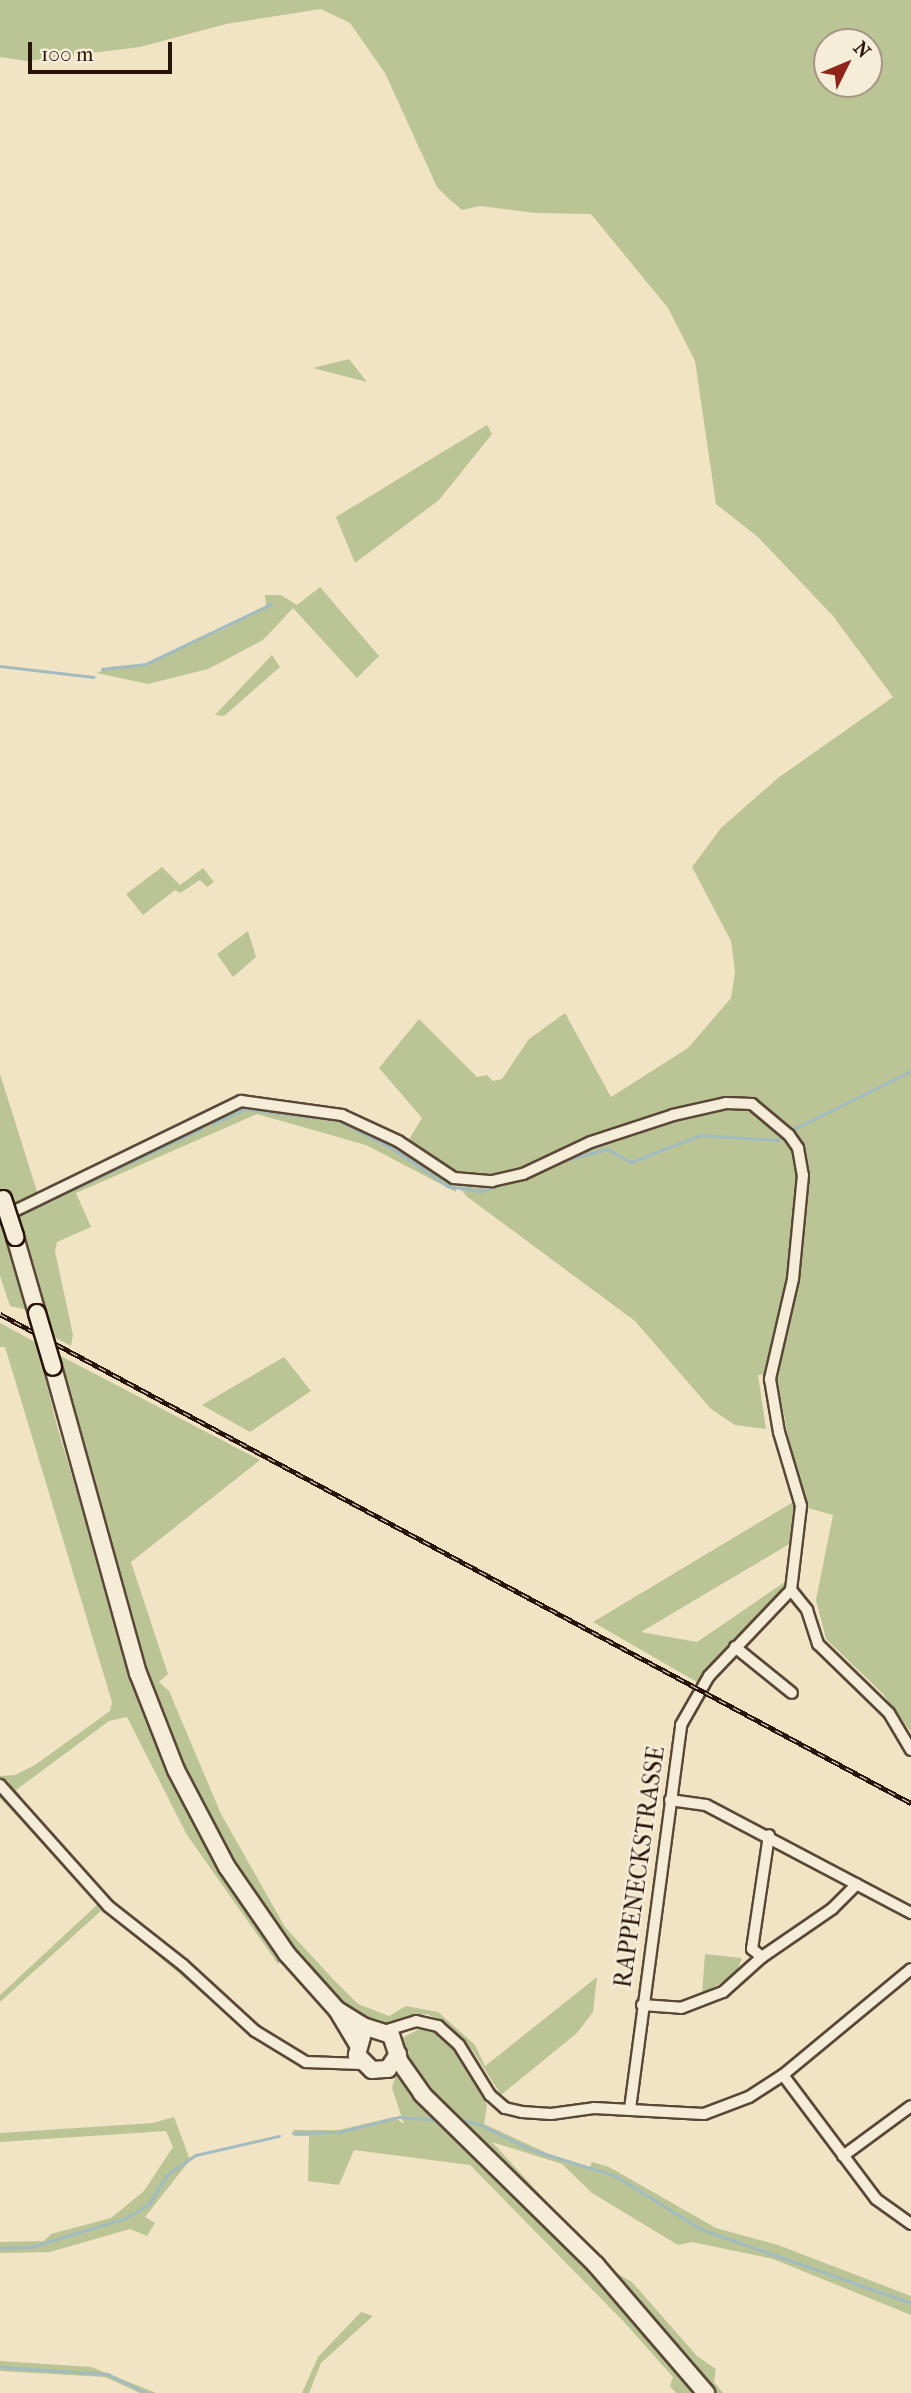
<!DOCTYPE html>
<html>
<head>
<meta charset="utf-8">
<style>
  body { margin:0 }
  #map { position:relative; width:911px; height:2393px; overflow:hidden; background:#f1e4c5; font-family:"IM FELL French Canon",serif }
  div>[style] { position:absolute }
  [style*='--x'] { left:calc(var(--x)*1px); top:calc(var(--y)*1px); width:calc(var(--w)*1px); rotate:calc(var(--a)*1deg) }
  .green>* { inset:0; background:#bbc494 }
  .stream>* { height:2.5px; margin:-1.25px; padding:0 1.25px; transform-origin:1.25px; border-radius:1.25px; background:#a1bbc0 }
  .roads { filter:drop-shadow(2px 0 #5a4837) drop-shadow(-2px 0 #5a4837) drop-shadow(0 2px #5a4837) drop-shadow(0 -2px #5a4837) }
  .street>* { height:10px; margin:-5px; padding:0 5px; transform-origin:5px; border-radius:5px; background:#f6edd9 }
  .secondary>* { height:16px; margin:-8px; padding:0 8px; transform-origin:8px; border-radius:8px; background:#f6edd9 }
  .rail>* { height:5px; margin-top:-2.5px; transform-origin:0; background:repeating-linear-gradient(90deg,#f6edd9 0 8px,#281408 0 16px); box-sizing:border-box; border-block:2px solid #281408 }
  .bridges { filter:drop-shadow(2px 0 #281408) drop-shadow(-2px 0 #281408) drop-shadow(0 2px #281408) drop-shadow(0 -2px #281408) }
  .secondary-bridge>* { height:16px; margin:-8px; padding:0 8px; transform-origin:8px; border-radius:8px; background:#f6edd9 }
  span { translate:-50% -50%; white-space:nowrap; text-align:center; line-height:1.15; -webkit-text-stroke:5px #f6edd9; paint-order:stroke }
  .street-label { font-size:24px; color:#281408 }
  .north { position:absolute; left:813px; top:28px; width:70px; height:70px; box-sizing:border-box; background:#f6edd9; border:2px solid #a49685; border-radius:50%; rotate:47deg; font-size:19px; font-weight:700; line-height:28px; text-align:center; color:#281408 }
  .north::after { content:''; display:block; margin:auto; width:24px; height:32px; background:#8f2418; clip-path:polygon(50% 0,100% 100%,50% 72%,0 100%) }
  .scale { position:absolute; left:28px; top:42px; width:144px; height:32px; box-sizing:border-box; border:4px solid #281408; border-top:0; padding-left:9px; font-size:21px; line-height:24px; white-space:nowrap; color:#281408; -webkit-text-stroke:5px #f6edd9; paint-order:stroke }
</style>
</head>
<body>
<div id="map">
  <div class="green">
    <div style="clip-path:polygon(evenodd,0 0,911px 0,911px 1732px,883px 1694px,826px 1639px,816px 1600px,833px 1515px,801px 1506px,801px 1537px,641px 1632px,697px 1642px,792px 1577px,791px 1590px,702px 1685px,593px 1622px,800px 1498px,774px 1363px,796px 1279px,800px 1186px,791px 1231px,786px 1300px,769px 1374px,758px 1375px,766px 1429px,735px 1425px,711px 1409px,635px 1321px,466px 1196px,455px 1180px,456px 1192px,366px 1145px,257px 1114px,76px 1193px,91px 1227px,57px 1242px,55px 1251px,73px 1335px,71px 1346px,52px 1336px,45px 1314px,10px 1306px,0 1276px,0 1074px,40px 1201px,242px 1104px,342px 1115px,405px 1146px,422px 1118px,379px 1068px,419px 1019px,477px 1077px,487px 1075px,493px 1081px,502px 1079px,529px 1039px,565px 1013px,611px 1097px,688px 1048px,731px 998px,735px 972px,731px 941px,692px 867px,721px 828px,778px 778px,893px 697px,833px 616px,758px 537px,716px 504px,695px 361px,668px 308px,591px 214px,535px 213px,480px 206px,462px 210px,448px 198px,437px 187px,385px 73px,350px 23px,321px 9px,226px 24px,140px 47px,27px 61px,0 57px,0 0,827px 42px,869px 42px,869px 84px,827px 84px,827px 42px)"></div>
    <div style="clip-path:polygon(349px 359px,367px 382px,313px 368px)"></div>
    <div style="clip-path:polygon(487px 425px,492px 434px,439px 500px,355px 563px,336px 517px)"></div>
    <div style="clip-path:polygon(320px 587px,379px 656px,357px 678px,293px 608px,263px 640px,208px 669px,148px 684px,97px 673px,109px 667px,146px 664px,226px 628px,266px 606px,265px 595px,281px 595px,297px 605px)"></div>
    <div style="clip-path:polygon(272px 655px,280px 667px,224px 716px,215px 715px)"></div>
    <div style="clip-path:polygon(162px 867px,180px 885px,203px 868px,214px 882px,207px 887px,200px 880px,180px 893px,175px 890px,143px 915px,126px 894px)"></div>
    <div style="clip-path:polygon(248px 931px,256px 957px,233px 977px,217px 954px)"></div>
    <div style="clip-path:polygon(0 1323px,37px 1343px,57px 1426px,141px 1707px,153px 1701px,57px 1354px,260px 1460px,131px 1562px,168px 1674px,159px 1682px,169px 1691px,221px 1814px,285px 1927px,332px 1978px,358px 2004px,389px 2016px,406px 2006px,438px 2012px,475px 2045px,485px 2066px,597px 1977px,593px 2012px,577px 2033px,501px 2095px,473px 2051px,442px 2020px,426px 2014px,383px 2025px,361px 2020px,287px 1954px,278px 1964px,187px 1835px,127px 1717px,109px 1721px,16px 1790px,76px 1868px,236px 2008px,229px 2016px,103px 1909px,0 2002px,0 1995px,98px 1904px,0 1798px,0 1776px,15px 1775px,35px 1765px,110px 1711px,112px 1702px,5px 1347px,0 1347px)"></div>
    <div style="clip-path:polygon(284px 1357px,311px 1391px,250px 1432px,202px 1405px)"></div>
    <div style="clip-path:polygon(705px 1954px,742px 1958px,736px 1974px,702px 1994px)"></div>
    <div style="clip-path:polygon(419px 2029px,435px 2030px,464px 2062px,487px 2105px,484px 2124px,549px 2154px,590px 2167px,592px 2162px,609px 2167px,716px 2228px,778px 2245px,911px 2296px,911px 2315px,773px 2259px,692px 2242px,678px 2245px,592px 2193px,562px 2164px,492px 2142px,606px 2267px,632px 2282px,697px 2356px,716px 2369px,714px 2382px,723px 2393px,676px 2393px,670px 2386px,673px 2377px,624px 2322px,470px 2165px,354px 2150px,339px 2185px,308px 2181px,309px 2136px,294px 2136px,293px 2130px,339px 2130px,394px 2117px,404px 2124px,392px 2088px,396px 2074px,405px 2064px,401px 2039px)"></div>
    <div style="clip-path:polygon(174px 2117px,190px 2160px,145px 2217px,155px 2223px,147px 2236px,130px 2229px,50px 2252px,0 2253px,0 2242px,44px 2241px,51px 2234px,111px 2218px,144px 2191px,173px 2147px,166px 2131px,0 2142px,0 2133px,153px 2123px)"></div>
    <div style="clip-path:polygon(361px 2312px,373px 2316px,321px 2363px,309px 2393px,302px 2393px,318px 2357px)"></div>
    <div style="clip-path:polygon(0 2361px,91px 2367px,156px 2393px,140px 2393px,105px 2377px,0 2371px)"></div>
  </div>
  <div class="stream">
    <div style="--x:0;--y:666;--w:94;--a:6.7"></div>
    <div style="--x:102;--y:669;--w:44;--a:-6.5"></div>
    <div style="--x:146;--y:664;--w:139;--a:-25.6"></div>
    <div style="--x:212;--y:1124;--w:36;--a:-24"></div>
    <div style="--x:245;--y:1109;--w:94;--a:6.7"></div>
    <div style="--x:338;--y:1120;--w:61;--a:27.4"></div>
    <div style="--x:392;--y:1148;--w:68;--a:34.2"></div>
    <div style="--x:448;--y:1186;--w:32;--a:9"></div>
    <div style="--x:480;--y:1191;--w:21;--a:-17"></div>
    <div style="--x:790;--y:1131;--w:135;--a:-26.4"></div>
    <div style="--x:565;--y:1160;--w:43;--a:-14.7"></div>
    <div style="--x:607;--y:1149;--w:27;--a:28"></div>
    <div style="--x:631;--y:1162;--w:75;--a:-21.1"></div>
    <div style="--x:701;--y:1135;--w:76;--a:3.8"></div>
    <div style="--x:777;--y:1140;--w:9;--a:-36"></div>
    <div style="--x:14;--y:1217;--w:207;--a:-25.2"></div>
    <div style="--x:456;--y:2120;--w:21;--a:8"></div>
    <div style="--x:477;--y:2123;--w:61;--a:26.1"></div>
    <div style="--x:532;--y:2150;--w:88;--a:17.2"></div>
    <div style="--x:616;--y:2176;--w:100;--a:31.9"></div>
    <div style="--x:701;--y:2229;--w:223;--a:19.4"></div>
    <div style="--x:293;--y:2133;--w:46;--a:-1.2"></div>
    <div style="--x:339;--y:2132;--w:62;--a:-14"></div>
    <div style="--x:399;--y:2117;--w:40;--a:4.3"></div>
    <div style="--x:0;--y:2248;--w:31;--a:-2"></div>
    <div style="--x:31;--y:2247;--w:99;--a:-17"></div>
    <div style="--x:126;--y:2218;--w:27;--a:-31"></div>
    <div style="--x:149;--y:2204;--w:34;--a:-58"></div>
    <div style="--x:167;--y:2175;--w:35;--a:-35"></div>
    <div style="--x:196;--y:2155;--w:85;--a:-12.9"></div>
    <div style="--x:0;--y:2367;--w:108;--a:3.7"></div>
    <div style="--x:108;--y:2374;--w:43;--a:26"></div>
  </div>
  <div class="roads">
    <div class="street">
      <div style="--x:0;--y:1218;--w:268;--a:-25.9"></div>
      <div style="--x:241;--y:1101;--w:102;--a:7.9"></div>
      <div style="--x:342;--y:1115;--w:62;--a:24.9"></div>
      <div style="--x:398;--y:1141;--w:67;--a:33.5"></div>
      <div style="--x:454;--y:1178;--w:38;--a:5"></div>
      <div style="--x:492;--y:1181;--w:32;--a:-13"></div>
      <div style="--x:523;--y:1174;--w:75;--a:-25.2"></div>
      <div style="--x:591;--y:1142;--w:86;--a:-18.2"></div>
      <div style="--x:673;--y:1115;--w:54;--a:-12.8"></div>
      <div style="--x:726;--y:1103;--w:26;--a:2"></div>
      <div style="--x:752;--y:1104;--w:48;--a:40"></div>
      <div style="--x:789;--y:1135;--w:16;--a:55"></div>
      <div style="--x:798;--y:1148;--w:27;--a:80"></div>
      <div style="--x:803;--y:1175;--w:104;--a:95.5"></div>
      <div style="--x:793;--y:1279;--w:103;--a:103"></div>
      <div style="--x:770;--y:1379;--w:54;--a:80.4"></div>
      <div style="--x:779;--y:1432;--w:77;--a:73.4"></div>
      <div style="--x:801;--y:1506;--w:85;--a:96.8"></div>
      <div style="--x:791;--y:1590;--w:26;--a:51"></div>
      <div style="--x:807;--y:1610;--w:36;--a:72"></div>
      <div style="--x:818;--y:1644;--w:99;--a:44.2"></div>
      <div style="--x:889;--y:1713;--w:43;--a:59.3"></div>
      <div style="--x:735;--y:1647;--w:73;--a:38.9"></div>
      <div style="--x:0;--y:1785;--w:162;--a:48.2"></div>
      <div style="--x:108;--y:1906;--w:95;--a:38.2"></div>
      <div style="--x:183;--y:1965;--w:98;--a:42.5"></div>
      <div style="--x:255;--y:2031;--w:60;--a:31.3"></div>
      <div style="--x:306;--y:2062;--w:56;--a:2"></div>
      <div style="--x:670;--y:1800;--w:36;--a:8"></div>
      <div style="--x:706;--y:1805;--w:232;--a:27.8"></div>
      <div style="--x:762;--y:1957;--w:13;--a:-141"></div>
      <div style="--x:752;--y:1949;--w:115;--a:-81.5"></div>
      <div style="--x:642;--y:2005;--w:39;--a:4"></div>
      <div style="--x:681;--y:2008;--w:45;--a:-20.9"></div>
      <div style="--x:723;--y:1992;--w:52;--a:-41.9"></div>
      <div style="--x:762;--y:1957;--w:85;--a:-34.4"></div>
      <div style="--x:832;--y:1909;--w:35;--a:-45"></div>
      <div style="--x:384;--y:2031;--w:34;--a:-17"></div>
      <div style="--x:416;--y:2021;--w:23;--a:13"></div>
      <div style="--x:438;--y:2026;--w:28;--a:42"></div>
      <div style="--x:459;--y:2045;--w:59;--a:58.2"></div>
      <div style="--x:490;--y:2095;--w:20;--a:41"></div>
      <div style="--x:505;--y:2108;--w:17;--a:13"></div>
      <div style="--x:522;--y:2112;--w:29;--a:4"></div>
      <div style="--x:551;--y:2114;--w:43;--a:-7.9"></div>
      <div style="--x:594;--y:2108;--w:110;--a:3.1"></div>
      <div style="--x:704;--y:2114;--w:48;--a:-20.7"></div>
      <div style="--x:749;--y:2097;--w:40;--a:-32.9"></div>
      <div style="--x:783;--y:2075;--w:166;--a:-39.6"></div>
      <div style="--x:783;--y:2075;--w:155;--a:53.1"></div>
      <div style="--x:876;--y:2199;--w:43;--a:35.5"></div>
      <div style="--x:630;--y:2109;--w:387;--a:-82.4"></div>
      <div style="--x:681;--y:1725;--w:56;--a:-60.3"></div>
      <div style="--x:709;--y:1676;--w:119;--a:-46.4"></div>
      <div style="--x:843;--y:2156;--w:84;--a:-36.3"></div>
    </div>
    <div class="secondary">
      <div style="--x:15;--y:1237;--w:79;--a:73.9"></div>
      <div style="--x:53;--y:1367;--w:318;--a:74.5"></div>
      <div style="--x:138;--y:1673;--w:104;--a:68.6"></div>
      <div style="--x:176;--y:1770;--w:110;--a:62.3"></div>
      <div style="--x:227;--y:1867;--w:106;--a:55.4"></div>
      <div style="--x:287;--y:1954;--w:75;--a:48.2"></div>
      <div style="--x:337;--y:2010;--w:41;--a:59"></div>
      <div style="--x:339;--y:2011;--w:28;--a:32"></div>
      <div style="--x:363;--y:2026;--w:29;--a:18"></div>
      <div style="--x:391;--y:2035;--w:28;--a:72"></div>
      <div style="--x:400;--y:2062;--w:39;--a:55"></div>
      <div style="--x:422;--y:2094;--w:244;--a:44.5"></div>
      <div style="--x:596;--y:2265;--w:169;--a:49.3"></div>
      <div style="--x:362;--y:2037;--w:19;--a:106"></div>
      <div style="--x:357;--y:2055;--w:21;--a:45"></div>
      <div style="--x:372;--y:2070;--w:16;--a:-4"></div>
      <div style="--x:388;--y:2069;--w:18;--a:-56"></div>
    </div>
  </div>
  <div class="rail">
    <div style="--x:0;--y:1314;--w:1034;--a:28.23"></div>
  </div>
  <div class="bridges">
    <div class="secondary-bridge">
      <div style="--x:3;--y:1199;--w:40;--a:72"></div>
      <div style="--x:37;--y:1313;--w:56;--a:73.5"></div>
    </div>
  </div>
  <div class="street-label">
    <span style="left:640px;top:1867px;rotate:-82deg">RAPPENECKSTRASSE</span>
  </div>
  <div class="north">N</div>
  <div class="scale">100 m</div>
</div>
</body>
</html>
